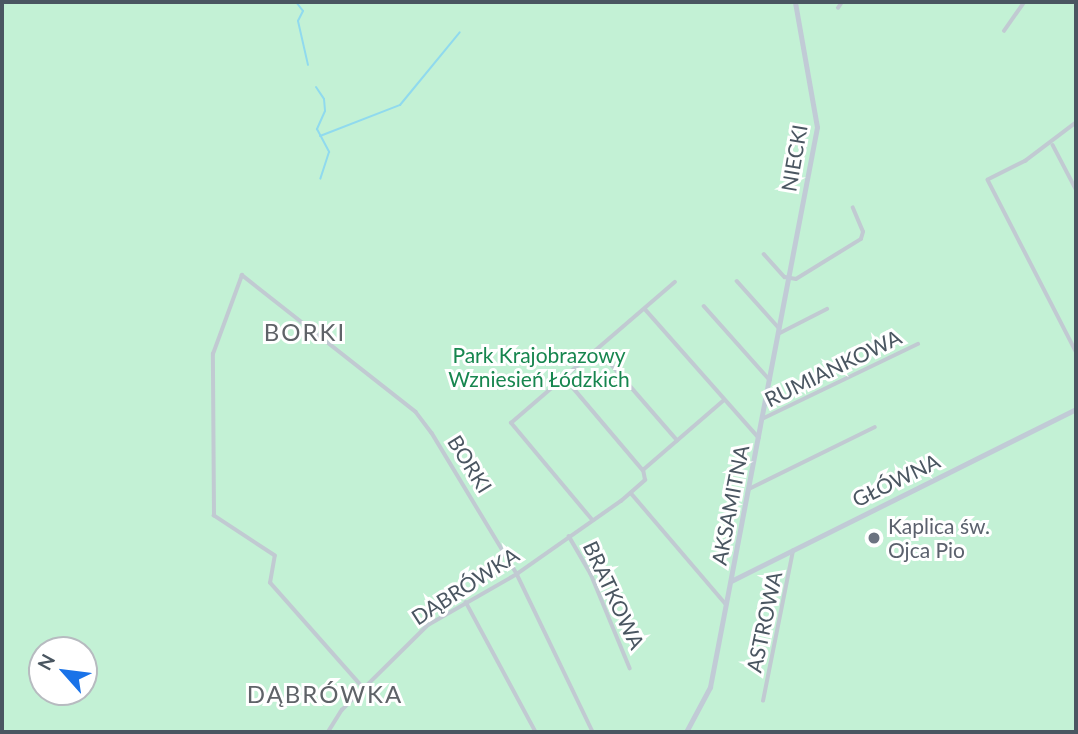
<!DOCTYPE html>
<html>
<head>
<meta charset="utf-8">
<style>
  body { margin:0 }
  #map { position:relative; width:1078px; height:734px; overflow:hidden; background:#f5f3f3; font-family:Lato,sans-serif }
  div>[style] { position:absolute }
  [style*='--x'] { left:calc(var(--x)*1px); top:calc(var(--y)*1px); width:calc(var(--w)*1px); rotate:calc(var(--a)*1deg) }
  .green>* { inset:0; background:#c3f1d5 }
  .stream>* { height:2px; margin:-1px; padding:0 1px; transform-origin:1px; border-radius:1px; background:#90daee }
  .street>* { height:3.5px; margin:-1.75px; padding:0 1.75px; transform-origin:1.75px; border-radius:1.75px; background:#c1cad2 }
  .secondary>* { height:5px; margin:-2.5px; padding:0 2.5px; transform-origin:2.5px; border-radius:2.5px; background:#c1cbd6 }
  .dots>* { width:19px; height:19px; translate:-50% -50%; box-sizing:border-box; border:4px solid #fff; border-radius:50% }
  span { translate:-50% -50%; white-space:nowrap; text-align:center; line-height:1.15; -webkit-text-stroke:6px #fff; paint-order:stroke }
  .street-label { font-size:21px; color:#4a5661 }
  .park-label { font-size:21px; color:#17864f }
  .worship-label { font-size:21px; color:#5b616d }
  .left { translate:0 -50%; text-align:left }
  .quarter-label { font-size:24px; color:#5f6368; letter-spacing:2px }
  .frame { position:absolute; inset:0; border:4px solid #4a5661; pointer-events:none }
  .north { position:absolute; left:28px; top:636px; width:70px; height:70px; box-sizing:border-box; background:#fff; border:2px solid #b7bbc0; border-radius:50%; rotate:298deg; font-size:19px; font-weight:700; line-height:28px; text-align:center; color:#4a5661 }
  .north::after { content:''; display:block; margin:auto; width:24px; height:32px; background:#1a73e8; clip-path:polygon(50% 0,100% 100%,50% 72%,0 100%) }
</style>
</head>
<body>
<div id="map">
  <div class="green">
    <div style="clip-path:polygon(evenodd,2px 2px,1076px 2px,1076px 732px,2px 732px,2px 2px,42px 650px,84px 650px,84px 692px,42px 692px,42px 650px)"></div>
  </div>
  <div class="stream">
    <div style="--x:296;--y:2;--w:11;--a:52"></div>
    <div style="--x:303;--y:11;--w:11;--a:117"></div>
    <div style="--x:298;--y:21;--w:45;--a:77.2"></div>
    <div style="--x:316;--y:87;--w:14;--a:56"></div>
    <div style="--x:324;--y:99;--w:12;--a:85"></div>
    <div style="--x:325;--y:111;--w:20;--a:114"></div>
    <div style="--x:317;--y:129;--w:26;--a:62"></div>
    <div style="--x:329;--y:152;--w:28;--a:108"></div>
    <div style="--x:320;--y:136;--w:86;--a:-21.2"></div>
    <div style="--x:400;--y:105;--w:94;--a:-50.6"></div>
  </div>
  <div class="street">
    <div style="--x:838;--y:8;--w:7;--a:-56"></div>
    <div style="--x:1004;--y:31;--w:35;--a:-55"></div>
    <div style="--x:1076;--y:123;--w:63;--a:142.8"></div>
    <div style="--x:1026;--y:161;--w:42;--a:153.4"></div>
    <div style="--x:988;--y:180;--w:192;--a:62.8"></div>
    <div style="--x:1053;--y:145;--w:50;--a:62.4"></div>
    <div style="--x:764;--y:254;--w:31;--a:48"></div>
    <div style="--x:785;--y:277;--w:11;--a:10"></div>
    <div style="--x:796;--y:279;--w:76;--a:-31.6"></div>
    <div style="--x:861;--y:239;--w:7;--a:-74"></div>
    <div style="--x:863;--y:232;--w:26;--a:-113"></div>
    <div style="--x:737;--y:281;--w:63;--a:48.2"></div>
    <div style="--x:704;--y:306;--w:99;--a:48.3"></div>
    <div style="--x:645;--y:309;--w:172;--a:48.5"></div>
    <div style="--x:778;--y:334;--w:55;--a:-27"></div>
    <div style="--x:598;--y:349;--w:121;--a:49"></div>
    <div style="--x:564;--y:377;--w:122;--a:49.7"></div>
    <div style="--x:762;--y:419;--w:173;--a:-25.7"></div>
    <div style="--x:643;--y:470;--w:107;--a:-40.8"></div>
    <div style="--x:749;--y:489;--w:140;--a:-26.2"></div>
    <div style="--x:631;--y:493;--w:145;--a:49.5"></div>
    <div style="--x:592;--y:520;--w:126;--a:-129.9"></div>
    <div style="--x:511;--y:423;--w:216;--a:-40.7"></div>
    <div style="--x:569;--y:536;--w:44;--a:59.9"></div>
    <div style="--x:591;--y:574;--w:102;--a:67.5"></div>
    <div style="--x:466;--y:602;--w:148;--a:61.7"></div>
    <div style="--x:363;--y:688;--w:140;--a:-131.5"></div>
    <div style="--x:270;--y:583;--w:27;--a:-80"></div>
    <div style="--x:275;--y:556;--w:73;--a:-146.7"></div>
    <div style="--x:214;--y:516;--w:162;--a:-90.4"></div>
    <div style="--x:213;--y:354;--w:84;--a:-69.8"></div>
    <div style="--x:242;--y:275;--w:221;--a:38.2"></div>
    <div style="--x:416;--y:412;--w:26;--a:53"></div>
    <div style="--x:432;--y:433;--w:165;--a:58.9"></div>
    <div style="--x:517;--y:574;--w:175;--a:64.3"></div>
    <div style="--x:763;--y:701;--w:153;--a:-78.7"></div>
    <div style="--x:328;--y:732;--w:26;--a:-58"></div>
    <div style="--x:342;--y:710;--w:121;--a:-44.7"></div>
    <div style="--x:428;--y:625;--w:103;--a:-29.8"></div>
    <div style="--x:517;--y:574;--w:127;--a:-35.1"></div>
    <div style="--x:621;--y:501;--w:32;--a:-41"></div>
    <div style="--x:645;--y:480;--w:10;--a:-101"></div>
  </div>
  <div class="secondary">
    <div style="--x:731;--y:581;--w:385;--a:-26.5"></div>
    <div style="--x:686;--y:732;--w:51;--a:-61.9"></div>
    <div style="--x:710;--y:687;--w:570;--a:-79.18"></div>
    <div style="--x:817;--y:127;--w:127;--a:-100"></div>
  </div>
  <div class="dots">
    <div style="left:874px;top:538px;background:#6b7280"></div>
  </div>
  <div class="street-label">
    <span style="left:794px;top:158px;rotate:-80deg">NIECKI</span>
    <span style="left:833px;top:368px;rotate:-26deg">RUMIANKOWA</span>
    <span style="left:470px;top:464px;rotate:58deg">BORKI</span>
    <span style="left:896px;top:480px;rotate:-26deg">GŁÓWNA</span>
    <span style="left:730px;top:505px;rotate:-79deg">AKSAMITNA</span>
    <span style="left:465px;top:586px;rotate:-33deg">DĄBRÓWKA</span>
    <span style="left:614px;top:595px;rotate:65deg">BRATKOWA</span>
    <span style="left:764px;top:622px;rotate:-78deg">ASTROWA</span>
  </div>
  <div class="park-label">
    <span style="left:539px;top:367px">Park Krajobrazowy<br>Wzniesień Łódzkich</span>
  </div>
  <div class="worship-label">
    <span class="left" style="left:888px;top:538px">Kaplica św.<br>Ojca Pio</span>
  </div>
  <div class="quarter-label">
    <span style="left:305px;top:332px">BORKI</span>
    <span style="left:325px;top:694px">DĄBRÓWKA</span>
  </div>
  <div class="frame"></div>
  <div class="north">N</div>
</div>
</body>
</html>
